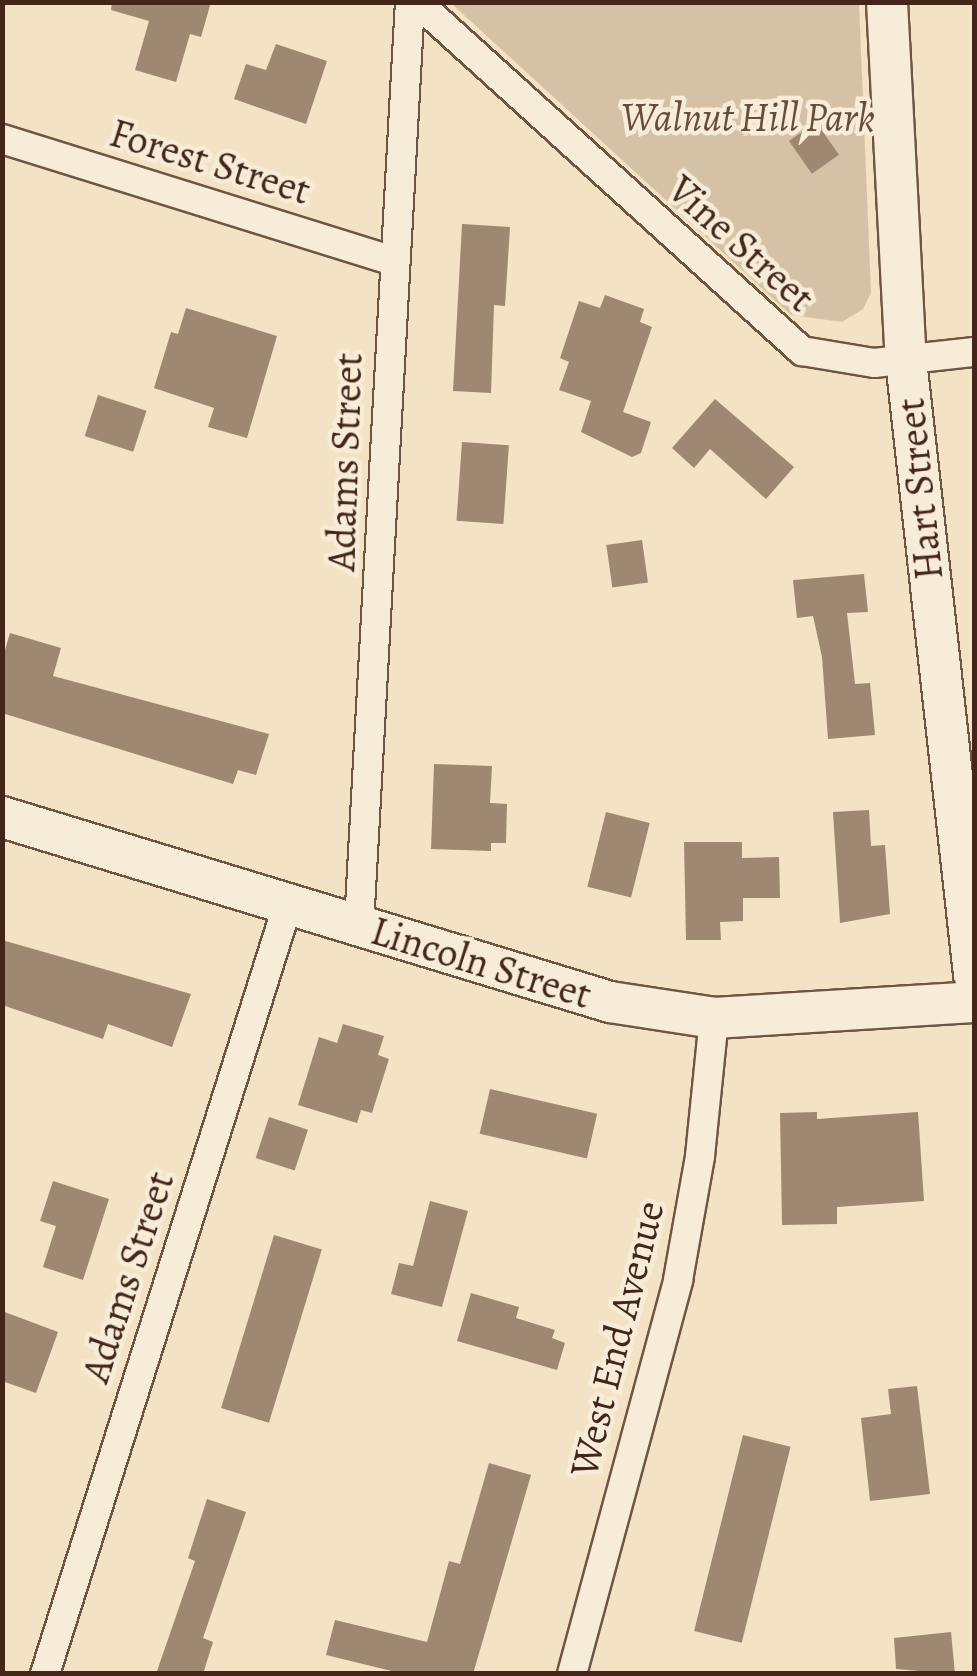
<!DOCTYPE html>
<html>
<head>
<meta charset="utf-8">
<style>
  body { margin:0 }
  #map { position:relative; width:977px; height:1676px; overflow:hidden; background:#f3e2c3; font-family:Alegreya,serif }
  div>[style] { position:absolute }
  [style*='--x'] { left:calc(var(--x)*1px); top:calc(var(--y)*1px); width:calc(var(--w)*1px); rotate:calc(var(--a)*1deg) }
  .green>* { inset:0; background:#d5c2a6 }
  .building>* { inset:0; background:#9f8871; transform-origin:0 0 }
  .roads { filter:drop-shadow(2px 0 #6f5544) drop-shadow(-2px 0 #6f5544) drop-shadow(0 2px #6f5544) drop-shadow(0 -2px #6f5544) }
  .street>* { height:28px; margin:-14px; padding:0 14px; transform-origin:14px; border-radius:14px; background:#f7ecd8 }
  .secondary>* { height:40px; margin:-20px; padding:0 20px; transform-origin:20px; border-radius:20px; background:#f7ecd8 }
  span { translate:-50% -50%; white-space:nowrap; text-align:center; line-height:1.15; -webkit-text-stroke:9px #f7ecd8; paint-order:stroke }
  .park-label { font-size:40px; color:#684d3c; font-style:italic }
  .street-label { font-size:40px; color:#432619 }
  .frame { position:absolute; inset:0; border:5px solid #432619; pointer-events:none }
</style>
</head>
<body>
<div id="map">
  <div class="green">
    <div style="clip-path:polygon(451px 3px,859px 3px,871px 293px,863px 309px,842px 322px,791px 315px)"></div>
  </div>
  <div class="building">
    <div style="clip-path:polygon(112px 2px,211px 2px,201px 37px,190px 34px,176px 82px,135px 70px,149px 21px,111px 10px)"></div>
    <div style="clip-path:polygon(276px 44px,327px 61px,306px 124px,234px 99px,246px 64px,266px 70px)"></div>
    <div style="left:816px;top:122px;width:40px;height:33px;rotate:55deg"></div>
    <div style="clip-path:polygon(462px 224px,510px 227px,505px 306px,494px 305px,491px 393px,453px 391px)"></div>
    <div style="clip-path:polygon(605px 295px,644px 309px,640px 322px,652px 327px,623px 412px,651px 422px,641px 453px,632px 457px,581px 432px,591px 401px,559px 390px,569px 362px,560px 358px,579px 301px,600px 308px)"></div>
    <div style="clip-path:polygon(186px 308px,277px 336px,247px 438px,208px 427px,214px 408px,154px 388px,171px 332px,178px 334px)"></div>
    <div style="left:98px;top:395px;width:51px;height:43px;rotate:18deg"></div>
    <div style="clip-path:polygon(715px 399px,794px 467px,766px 499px,710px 449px,694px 468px,672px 448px)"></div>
    <div style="left:462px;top:442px;width:47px;height:79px;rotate:4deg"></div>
    <div style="left:642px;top:540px;width:43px;height:36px;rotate:82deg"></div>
    <div style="clip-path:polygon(864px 574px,868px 612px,847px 613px,855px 684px,870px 683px,875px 735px,828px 739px,822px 657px,813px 616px,797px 618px,793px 580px)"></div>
    <div style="clip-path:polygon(10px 633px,61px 648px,53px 676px,269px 734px,256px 775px,238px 770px,233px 784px,2px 713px,2px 660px)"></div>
    <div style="clip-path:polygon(434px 764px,492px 766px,490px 803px,507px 804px,506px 843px,491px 843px,491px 851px,431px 849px)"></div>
    <div style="clip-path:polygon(869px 810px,871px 846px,885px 845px,890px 914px,840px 923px,833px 812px)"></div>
    <div style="left:606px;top:812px;width:45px;height:77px;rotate:14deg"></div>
    <div style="clip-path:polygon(684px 842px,742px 842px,742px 858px,779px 857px,780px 898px,743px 898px,743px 921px,720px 922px,721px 940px,686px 940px)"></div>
    <div style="clip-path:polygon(2px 940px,191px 994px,172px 1047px,108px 1024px,103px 1039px,2px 1005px)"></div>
    <div style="clip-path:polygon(343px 1024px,384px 1036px,378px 1055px,389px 1059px,372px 1113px,361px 1110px,357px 1123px,298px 1105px,319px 1037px,337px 1043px)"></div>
    <div style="left:490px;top:1089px;width:110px;height:46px;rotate:13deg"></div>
    <div style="clip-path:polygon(817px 1112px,817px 1119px,918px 1112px,924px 1201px,837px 1207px,837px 1224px,782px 1225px,780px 1113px)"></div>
    <div style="left:269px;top:1117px;width:41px;height:43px;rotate:18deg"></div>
    <div style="clip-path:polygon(53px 1181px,109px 1199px,83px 1280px,43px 1267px,56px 1226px,40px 1221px)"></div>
    <div style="clip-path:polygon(430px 1201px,468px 1211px,442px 1307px,391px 1294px,399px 1263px,413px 1266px)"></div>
    <div style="left:274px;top:1235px;width:50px;height:181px;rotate:17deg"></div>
    <div style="clip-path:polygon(471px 1293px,519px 1307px,516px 1318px,555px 1330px,552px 1338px,565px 1343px,557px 1370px,457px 1341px)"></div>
    <div style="clip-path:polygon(2px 1311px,58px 1332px,36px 1393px,2px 1381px)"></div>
    <div style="clip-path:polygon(917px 1386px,930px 1494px,870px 1501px,861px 1418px,891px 1414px,888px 1389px)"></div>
    <div style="left:743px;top:1435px;width:49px;height:202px;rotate:14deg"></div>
    <div style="clip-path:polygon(489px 1463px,531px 1475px,473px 1674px,404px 1674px,326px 1655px,335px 1620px,427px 1642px,449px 1561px,460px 1564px)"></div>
    <div style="clip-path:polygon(207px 1499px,246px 1512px,203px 1638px,213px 1642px,203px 1674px,156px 1674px,195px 1561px,188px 1558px)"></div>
    <div style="clip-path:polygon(951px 1632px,955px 1674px,896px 1669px,894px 1638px)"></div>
  </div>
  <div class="roads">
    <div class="street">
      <div style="--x:417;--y:2;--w:520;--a:42.19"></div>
      <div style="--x:802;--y:351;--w:73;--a:9.5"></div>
      <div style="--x:874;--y:363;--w:101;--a:-6.3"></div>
      <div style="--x:2;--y:139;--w:410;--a:17.3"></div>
      <div style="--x:359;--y:925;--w:924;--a:-86.84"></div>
      <div style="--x:45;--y:1674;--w:807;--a:-72.49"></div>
      <div style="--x:572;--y:1674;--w:408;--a:-74.9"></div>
      <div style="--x:678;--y:1280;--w:126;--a:-79.9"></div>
      <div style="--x:700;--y:1156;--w:139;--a:-84.2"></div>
    </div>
    <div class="secondary">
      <div style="--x:887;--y:2;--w:359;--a:87"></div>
      <div style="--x:906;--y:360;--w:618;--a:83.68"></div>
      <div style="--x:2;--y:817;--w:636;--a:16.92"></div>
      <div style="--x:610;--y:1002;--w:105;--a:8.7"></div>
      <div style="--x:714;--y:1018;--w:260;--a:-3.5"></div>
    </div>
  </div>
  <div class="park-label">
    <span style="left:748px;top:118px">Walnut Hill Park</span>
  </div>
  <div class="street-label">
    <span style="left:210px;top:162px;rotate:17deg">Forest Street</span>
    <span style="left:741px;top:244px;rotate:42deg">Vine Street</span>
    <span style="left:345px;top:462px;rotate:-88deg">Adams Street</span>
    <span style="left:920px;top:489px;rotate:-96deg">Hart Street</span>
    <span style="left:481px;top:963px;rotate:17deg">Lincoln Street</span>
    <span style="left:128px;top:1277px;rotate:-72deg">Adams Street</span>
    <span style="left:617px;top:1339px;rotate:-76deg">West End Avenue</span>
  </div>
  <div class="frame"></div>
</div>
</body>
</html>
